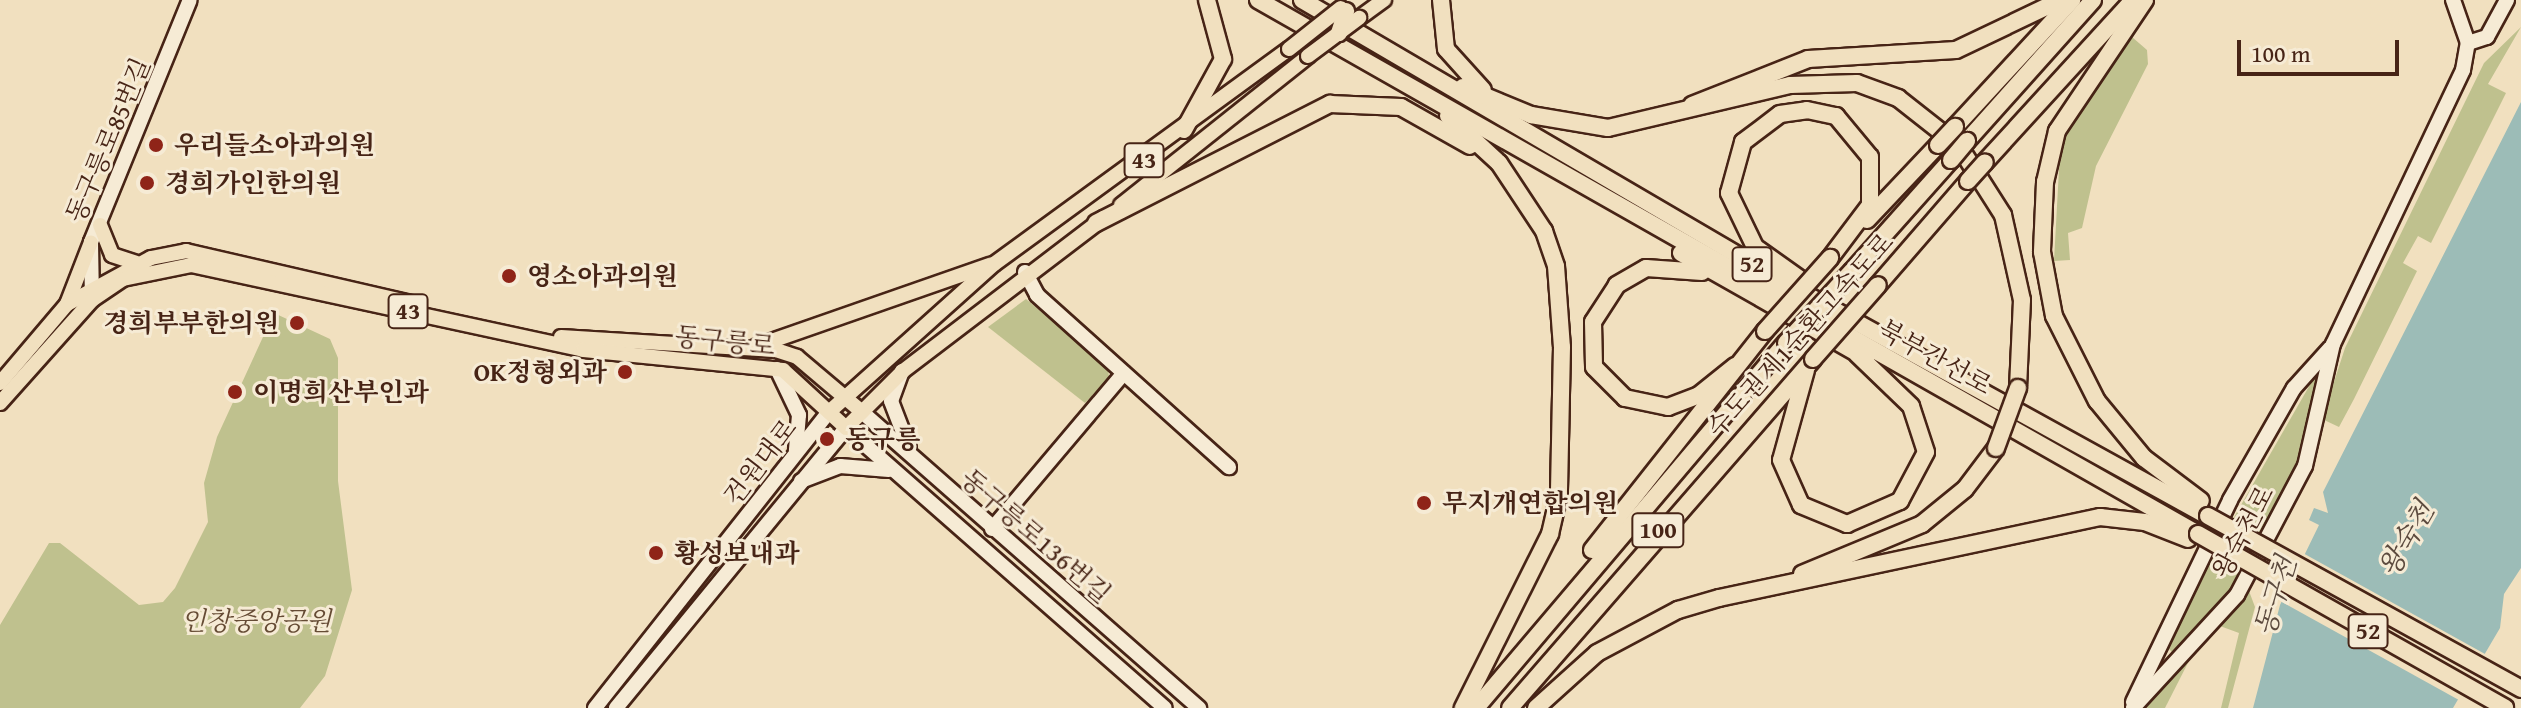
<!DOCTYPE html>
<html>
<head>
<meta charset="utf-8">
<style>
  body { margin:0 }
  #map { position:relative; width:2521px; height:708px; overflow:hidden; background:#f1e0bf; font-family:"Gentium Book Plus","Noto Serif KR",serif }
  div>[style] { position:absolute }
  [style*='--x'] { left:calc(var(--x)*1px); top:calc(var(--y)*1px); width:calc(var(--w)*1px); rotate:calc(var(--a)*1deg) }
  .green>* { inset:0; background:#bfc18e }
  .water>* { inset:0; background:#9cbcb7 }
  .pier>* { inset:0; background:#f1e0bf; transform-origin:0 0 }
  .roads { filter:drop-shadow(2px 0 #472416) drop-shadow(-2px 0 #472416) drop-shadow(0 2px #472416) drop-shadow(0 -2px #472416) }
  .secondary>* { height:14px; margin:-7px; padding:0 7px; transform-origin:7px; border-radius:7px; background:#f6ebd5 }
  .primary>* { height:14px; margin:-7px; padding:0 7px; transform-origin:7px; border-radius:7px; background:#f1e0bf }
  .highway>* { height:16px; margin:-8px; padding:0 8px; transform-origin:8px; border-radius:8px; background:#f1e0bf }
  .bridges { filter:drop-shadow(2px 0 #472416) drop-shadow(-2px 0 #472416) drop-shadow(0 2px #472416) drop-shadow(0 -2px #472416) }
  .primary-bridge>* { height:14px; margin:-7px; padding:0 7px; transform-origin:7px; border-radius:7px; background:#f1e0bf }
  .highway-bridge>* { height:16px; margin:-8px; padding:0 8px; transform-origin:8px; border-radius:8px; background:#f1e0bf }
  .dots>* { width:22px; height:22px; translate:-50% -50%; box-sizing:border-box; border:4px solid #f6ebd5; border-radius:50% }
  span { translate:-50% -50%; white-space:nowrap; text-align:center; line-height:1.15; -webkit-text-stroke:6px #f6ebd5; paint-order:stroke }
  .shield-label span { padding:2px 6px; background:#f6ebd5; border:2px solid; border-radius:6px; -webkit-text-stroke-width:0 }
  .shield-label { font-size:24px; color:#472416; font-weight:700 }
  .street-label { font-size:26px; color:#472416 }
  .poi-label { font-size:26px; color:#472416; font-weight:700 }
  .left { translate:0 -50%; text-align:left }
  .right { translate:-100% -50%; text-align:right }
  .park-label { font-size:26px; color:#654b34; font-style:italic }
  .water-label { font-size:28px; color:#5c4a3e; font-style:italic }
  .scale { position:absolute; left:2237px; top:40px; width:162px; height:36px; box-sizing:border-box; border:4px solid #472416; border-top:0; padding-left:10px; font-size:24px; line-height:28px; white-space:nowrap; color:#472416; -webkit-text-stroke:6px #f6ebd5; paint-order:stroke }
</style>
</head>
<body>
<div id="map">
  <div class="green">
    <div style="clip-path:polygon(2521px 27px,2488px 84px,2506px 93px,2431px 243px,2418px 236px,2403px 263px,2417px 271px,2354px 399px,2339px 427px,2322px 419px,2345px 348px,2484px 63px)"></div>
    <div style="clip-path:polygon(2132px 37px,2147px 50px,2148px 64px,2096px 166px,2082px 228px,2068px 233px,2070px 260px,2054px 261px,2060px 151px,2071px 122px)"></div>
    <div style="clip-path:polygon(1026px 299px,1108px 368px,1109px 378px,1085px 403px,988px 327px)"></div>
    <div style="clip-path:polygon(274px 313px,330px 339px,338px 358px,338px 481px,352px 590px,325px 676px,300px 708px,0 708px,0 625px,49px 543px,60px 543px,139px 605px,163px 602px,175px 588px,208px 522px,204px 483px,217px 437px)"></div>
    <div style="clip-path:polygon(2319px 369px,2300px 466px,2226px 603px,2172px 652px,2167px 647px,2178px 615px)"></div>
    <div style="clip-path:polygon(2246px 583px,2255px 607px,2228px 708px,2221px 708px,2239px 633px,2220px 626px)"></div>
    <div style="clip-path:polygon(2194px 651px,2165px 708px,2142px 708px)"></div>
  </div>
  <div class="water">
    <div style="clip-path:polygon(2521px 102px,2521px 568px,2504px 594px,2500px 628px,2453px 708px,2253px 708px,2280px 605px,2319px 525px,2309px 520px,2314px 508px,2328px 513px,2323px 492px)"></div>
  </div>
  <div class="pier">
    <div style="left:2301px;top:552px;width:214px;height:53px;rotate:29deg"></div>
  </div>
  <div class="roads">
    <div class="secondary">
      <div style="--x:2468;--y:43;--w:20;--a:-18"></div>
      <div style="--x:2487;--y:37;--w:42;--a:-61.6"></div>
      <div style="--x:1025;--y:272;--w:26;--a:62"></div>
      <div style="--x:1037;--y:295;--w:258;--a:41.9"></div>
      <div style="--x:92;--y:300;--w:58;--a:-91"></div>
      <div style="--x:91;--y:242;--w:261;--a:-67.8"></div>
      <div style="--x:777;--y:369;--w:51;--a:64.4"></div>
      <div style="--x:799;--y:415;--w:36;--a:95"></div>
      <div style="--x:902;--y:371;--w:32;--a:110"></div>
      <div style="--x:891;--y:401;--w:50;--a:69"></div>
      <div style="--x:862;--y:412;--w:449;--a:41.3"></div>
      <div style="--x:801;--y:481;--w:42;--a:-21"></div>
      <div style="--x:840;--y:466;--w:49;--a:4.7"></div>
      <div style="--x:992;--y:529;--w:204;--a:-49.8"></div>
      <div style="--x:2133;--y:702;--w:224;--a:-64.3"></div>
      <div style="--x:2230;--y:500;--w:129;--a:-60.3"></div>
      <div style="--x:2294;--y:388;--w:54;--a:-48"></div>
      <div style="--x:595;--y:708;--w:377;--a:-51.7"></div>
      <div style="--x:616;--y:708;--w:362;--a:-50.6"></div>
      <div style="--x:846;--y:428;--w:424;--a:41.3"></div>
      <div style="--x:2133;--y:708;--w:154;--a:-47.4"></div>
      <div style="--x:2237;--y:595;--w:146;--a:-62.2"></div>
      <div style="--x:2305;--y:466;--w:125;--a:-77.1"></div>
      <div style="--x:2333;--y:344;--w:303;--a:-64.6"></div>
      <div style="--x:2463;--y:70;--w:27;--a:-80"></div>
      <div style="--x:2468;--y:43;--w:46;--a:-109.2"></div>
    </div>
    <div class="primary">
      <div style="--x:1359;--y:18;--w:31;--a:-36"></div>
      <div style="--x:1121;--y:205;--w:239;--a:-38.5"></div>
      <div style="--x:100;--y:225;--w:32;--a:68"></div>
      <div style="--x:112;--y:255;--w:25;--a:18"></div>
      <div style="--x:67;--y:304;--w:66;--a:-68.8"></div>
      <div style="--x:561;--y:337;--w:215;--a:3.5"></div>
      <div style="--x:776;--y:350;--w:22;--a:18"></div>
      <div style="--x:797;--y:357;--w:85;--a:40.2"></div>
      <div style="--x:757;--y:346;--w:247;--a:-19.2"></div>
      <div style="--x:0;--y:383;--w:104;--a:-49.7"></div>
      <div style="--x:67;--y:304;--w:96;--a:-28.7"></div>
      <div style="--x:151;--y:258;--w:36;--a:-11"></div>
      <div style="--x:186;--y:251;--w:236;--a:13"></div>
      <div style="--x:0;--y:403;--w:138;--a:-48.2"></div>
      <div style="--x:92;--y:300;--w:37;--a:-34"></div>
      <div style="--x:123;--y:279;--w:69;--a:-11.6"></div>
      <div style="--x:191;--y:265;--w:401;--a:12.2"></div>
      <div style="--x:583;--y:350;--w:201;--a:5.7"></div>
      <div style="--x:783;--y:370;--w:86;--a:42.6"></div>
      <div style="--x:846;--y:428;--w:81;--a:-45"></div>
      <div style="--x:903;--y:371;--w:253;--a:-37.3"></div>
      <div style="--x:829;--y:412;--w:222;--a:-41.9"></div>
      <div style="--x:994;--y:264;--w:365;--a:-36.1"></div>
    </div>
    <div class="highway">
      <div style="--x:1258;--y:0;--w:1081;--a:29.6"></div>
      <div style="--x:1302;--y:0;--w:562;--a:30.35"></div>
      <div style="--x:1787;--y:284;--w:481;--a:28.9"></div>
      <div style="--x:1441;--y:0;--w:49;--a:84.2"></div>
      <div style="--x:1446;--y:49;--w:55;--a:47.9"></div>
      <div style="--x:2145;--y:0;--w:158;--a:123.9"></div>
      <div style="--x:2057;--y:131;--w:52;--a:103.2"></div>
      <div style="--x:2045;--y:182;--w:70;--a:92.5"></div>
      <div style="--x:2042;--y:252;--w:65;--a:79.4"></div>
      <div style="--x:2054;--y:316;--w:95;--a:63.2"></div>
      <div style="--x:2097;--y:401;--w:74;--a:50.5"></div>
      <div style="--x:2144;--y:458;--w:71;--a:37"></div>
      <div style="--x:1463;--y:87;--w:74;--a:22.4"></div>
      <div style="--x:1531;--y:115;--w:78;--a:9.6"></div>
      <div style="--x:1608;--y:128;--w:187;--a:-13.3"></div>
      <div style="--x:1790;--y:85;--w:67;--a:-1.7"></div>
      <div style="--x:1857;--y:83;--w:44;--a:20.1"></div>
      <div style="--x:1898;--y:98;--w:78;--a:38.2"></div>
      <div style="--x:1959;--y:146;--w:82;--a:57.5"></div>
      <div style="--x:2003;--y:215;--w:87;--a:77.4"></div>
      <div style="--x:2022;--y:300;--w:88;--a:92.6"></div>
      <div style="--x:1692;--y:105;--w:125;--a:-21.6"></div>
      <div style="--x:1808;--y:59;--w:148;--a:-3.5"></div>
      <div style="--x:1956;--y:50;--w:116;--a:-25.5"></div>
      <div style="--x:1448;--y:116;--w:69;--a:42.7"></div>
      <div style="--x:1499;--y:163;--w:82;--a:56.5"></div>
      <div style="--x:1544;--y:231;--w:37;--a:71"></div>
      <div style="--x:1556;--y:266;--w:81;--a:85.8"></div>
      <div style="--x:1562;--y:347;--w:148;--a:91.2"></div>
      <div style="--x:1559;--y:495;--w:40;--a:103"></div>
      <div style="--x:1550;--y:534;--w:195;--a:116.6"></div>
      <div style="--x:1955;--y:127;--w:173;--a:-47.3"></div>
      <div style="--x:1184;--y:130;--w:81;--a:-61.2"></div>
      <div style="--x:1223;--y:59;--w:61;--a:-105.2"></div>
      <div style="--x:1967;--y:141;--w:189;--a:-48.2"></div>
      <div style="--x:1985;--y:162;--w:219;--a:-47.6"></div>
      <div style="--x:1867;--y:220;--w:103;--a:-46.6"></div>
      <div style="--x:1096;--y:223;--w:263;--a:-27"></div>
      <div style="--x:1330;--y:104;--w:71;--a:2.4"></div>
      <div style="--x:1401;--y:107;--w:79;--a:29.5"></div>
      <div style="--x:1681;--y:253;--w:213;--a:29.6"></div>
      <div style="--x:1852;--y:271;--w:149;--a:-48.3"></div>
      <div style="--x:1702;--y:272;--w:56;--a:-175.9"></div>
      <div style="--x:1646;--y:268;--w:34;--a:150"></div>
      <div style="--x:1617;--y:285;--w:44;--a:123"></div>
      <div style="--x:1593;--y:322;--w:45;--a:88.7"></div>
      <div style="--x:1594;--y:367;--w:44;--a:45"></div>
      <div style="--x:1625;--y:398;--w:44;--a:11.8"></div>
      <div style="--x:1668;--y:407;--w:33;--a:-21"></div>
      <div style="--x:1699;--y:395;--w:46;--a:-38.9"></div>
      <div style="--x:1807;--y:284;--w:64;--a:-144.6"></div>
      <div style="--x:1755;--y:247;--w:60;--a:-115.7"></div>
      <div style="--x:1729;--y:193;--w:53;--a:-74.6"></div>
      <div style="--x:1743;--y:142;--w:46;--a:-37.1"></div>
      <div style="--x:1780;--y:114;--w:27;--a:-8"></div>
      <div style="--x:1807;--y:110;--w:30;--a:12"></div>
      <div style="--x:1836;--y:116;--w:53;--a:50.3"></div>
      <div style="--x:1870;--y:157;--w:48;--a:90"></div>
      <div style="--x:1870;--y:205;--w:66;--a:127"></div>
      <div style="--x:1878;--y:285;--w:138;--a:-49.1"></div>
      <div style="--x:1806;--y:370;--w:93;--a:105.5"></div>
      <div style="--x:1781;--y:460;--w:49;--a:66"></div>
      <div style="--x:1801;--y:505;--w:50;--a:22.4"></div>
      <div style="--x:1847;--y:524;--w:58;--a:-23.5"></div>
      <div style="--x:1900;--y:501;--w:55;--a:-62"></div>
      <div style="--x:1926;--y:452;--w:48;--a:-108.1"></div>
      <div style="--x:1911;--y:406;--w:75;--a:-136.1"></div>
      <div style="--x:1592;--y:550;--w:279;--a:-51.7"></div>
      <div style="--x:1802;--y:574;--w:130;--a:-22.6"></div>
      <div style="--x:1922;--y:524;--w:55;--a:-39.1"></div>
      <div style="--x:1965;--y:489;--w:51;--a:-52.9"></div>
      <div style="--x:1476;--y:708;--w:479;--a:-49.7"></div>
      <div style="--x:1510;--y:708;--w:462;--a:-49"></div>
      <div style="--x:1536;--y:708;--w:82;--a:-42"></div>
      <div style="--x:1597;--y:653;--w:92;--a:-28"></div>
      <div style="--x:1678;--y:610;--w:43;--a:-16.3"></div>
      <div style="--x:1719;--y:598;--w:390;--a:-12"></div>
      <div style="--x:2100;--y:517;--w:45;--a:6.3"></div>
      <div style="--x:2145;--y:522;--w:46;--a:21.6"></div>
    </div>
  </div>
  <div class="bridges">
    <div class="primary-bridge">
      <div style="--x:1289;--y:49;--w:66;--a:-38.3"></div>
      <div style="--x:1308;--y:56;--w:64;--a:-36.7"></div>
    </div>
    <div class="highway-bridge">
      <div style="--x:1339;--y:33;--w:23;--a:-72"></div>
      <div style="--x:1938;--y:145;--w:25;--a:-47"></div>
      <div style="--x:1951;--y:160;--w:25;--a:-50"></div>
      <div style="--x:1968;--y:181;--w:25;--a:-48"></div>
      <div style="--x:1765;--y:331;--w:98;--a:-48.3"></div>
      <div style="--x:1786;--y:343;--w:98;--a:-47.5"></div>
      <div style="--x:1813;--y:359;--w:98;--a:-48.7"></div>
      <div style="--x:1996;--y:448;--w:64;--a:-69.9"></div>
      <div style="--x:2208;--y:516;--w:358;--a:28.9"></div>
      <div style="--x:2198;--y:534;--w:353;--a:29.5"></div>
    </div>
  </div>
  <div class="dots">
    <div style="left:156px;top:145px;background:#8f2418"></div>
    <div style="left:147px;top:183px;background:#8f2418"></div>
    <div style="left:509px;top:276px;background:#8f2418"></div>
    <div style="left:297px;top:323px;background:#8f2418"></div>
    <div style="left:625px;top:372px;background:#8f2418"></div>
    <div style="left:235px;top:392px;background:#8f2418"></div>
    <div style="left:827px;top:439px;background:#8f2418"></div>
    <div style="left:1424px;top:503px;background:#8f2418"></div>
    <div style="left:656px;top:553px;background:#8f2418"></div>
  </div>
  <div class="shield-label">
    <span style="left:1144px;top:160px">43</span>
    <span style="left:1752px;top:264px">52</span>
    <span style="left:408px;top:311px">43</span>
    <span style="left:1658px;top:530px">100</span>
    <span style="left:2368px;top:631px">52</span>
  </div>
  <div class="street-label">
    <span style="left:108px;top:140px;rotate:-67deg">동구릉로85번길</span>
    <span style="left:1800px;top:335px;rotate:-48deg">수도권제1순환고속도로</span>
    <span style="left:725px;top:341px;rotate:6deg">동구릉로</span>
    <span style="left:1935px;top:357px;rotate:29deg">북부간선로</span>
    <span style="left:760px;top:462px;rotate:-52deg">건원대로</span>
    <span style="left:2243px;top:532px;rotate:-62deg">왕숙천로</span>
    <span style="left:1036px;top:536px;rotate:41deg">동구릉로136번길</span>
  </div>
  <div class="poi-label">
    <span class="left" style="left:174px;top:145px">우리들소아과의원</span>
    <span class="left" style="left:165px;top:183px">경희가인한의원</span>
    <span class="left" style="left:527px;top:276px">영소아과의원</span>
    <span class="right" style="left:279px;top:323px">경희부부한의원</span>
    <span class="right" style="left:607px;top:372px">OK정형외과</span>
    <span class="left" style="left:253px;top:392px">이명희산부인과</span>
    <span class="left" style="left:845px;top:439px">동구릉</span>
    <span class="left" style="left:1442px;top:503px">무지개연합의원</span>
    <span class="left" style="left:674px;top:553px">황성보내과</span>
  </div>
  <div class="park-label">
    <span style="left:256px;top:621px">인창중앙공원</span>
  </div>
  <div class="water-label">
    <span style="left:2406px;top:539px;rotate:-60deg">왕숙천</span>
    <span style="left:2275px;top:596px;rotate:-73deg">동구천</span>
  </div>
  <div class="scale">100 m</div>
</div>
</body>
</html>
